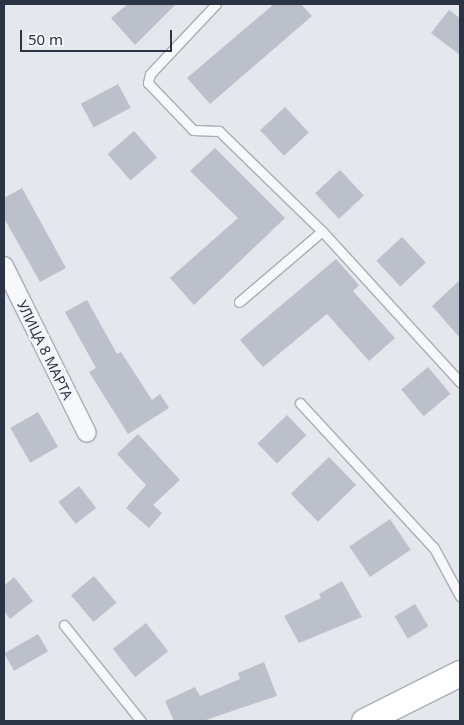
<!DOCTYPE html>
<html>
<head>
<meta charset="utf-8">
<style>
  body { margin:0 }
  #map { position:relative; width:464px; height:725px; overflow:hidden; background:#e4e7ec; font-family:"Noto Sans",sans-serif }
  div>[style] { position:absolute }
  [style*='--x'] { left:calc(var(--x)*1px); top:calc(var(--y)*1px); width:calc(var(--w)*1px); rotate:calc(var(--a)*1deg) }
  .building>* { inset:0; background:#bbc0ca; transform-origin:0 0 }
  .roads { filter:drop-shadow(1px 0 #a9aeb7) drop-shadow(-1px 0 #a9aeb7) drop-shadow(0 1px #a9aeb7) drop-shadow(0 -1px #a9aeb7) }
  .lane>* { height:9px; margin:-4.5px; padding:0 4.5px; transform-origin:4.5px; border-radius:4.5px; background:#f7f8fa }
  .street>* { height:18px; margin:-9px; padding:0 9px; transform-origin:9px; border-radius:9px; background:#f7f8fa }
  .secondary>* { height:25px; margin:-12.5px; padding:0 12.5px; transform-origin:12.5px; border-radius:12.5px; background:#fff }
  span { translate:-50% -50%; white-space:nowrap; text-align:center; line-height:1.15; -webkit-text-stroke:4.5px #f4f6f9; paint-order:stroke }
  .street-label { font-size:14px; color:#2b3445 }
  .frame { position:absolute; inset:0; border:5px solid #2b3445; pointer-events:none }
  .scale { position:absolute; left:20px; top:30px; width:152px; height:22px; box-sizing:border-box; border:2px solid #2b3445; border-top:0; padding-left:6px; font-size:15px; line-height:18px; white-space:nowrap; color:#2b3445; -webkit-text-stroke:4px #f4f6f9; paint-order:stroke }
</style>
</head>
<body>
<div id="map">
  <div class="building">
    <div style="clip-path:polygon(128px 4px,176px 4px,135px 45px,111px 18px)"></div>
    <div style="clip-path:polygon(274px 4px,301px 4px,312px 16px,210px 104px,187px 78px)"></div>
    <div style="clip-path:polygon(449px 10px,460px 18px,460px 55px,431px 33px)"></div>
    <div style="left:118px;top:84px;width:27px;height:42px;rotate:62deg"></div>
    <div style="left:285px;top:107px;width:35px;height:34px;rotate:47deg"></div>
    <div style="left:134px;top:131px;width:35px;height:35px;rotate:49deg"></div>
    <div style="clip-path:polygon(215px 148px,285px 218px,194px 305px,170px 278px,238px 218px,190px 171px)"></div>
    <div style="left:340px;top:170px;width:35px;height:34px;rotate:47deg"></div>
    <div style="clip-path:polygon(22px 188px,66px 268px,40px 282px,4px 218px,4px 198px)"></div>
    <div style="left:402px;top:237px;width:35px;height:35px;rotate:47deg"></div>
    <div style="clip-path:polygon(336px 259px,359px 285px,353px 291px,395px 338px,369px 361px,327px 314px,263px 367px,240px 340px)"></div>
    <div style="clip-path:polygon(460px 280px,460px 338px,432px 306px)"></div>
    <div style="clip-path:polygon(87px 300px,117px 354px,121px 352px,152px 400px,160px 394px,169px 408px,128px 434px,89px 372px,96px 368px,65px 312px)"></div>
    <div style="left:428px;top:367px;width:35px;height:35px;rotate:50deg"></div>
    <div style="left:38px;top:412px;width:40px;height:32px;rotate:60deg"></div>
    <div style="left:287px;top:415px;width:28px;height:41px;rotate:46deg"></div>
    <div style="clip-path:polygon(138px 434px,180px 480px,153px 505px,162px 513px,149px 528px,126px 508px,146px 485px,117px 454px)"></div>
    <div style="left:329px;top:457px;width:39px;height:53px;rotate:46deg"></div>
    <div style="left:79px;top:486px;width:28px;height:26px;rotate:52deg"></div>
    <div style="left:390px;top:519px;width:37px;height:49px;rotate:56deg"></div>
    <div style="left:94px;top:576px;width:35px;height:30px;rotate:50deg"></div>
    <div style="clip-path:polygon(14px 577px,33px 601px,10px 619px,4px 611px,4px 586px)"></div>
    <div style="clip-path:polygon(342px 581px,362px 617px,299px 643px,284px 616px,321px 598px,319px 594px)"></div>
    <div style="left:415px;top:604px;width:26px;height:24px;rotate:59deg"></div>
    <div style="left:146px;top:623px;width:36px;height:42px;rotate:52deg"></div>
    <div style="left:38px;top:634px;width:20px;height:39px;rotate:60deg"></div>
    <div style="clip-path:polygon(264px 662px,277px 696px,203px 721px,174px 721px,165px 701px,195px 687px,200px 696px,240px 679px,238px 673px)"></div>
  </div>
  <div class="roads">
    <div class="lane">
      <div style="--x:216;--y:4;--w:96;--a:133.3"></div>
      <div style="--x:150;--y:74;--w:9;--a:103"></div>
      <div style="--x:148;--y:83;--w:65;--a:46.2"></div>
      <div style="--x:193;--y:130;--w:26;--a:2"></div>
      <div style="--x:219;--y:131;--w:144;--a:44.2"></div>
      <div style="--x:322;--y:231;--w:205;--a:47.6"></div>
      <div style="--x:239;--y:302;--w:109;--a:-40.5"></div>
      <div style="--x:300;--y:403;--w:197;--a:47.3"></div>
      <div style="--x:434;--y:548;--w:55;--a:61.6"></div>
      <div style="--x:64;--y:625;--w:123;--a:51.3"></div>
    </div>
    <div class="street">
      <div style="--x:4;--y:266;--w:186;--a:63.6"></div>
    </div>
    <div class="secondary">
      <div style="--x:364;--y:721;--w:107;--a:-26.6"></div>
    </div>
  </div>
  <div class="street-label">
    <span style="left:45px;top:350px;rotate:64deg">УЛИЦА 8 МАРТА</span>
  </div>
  <div class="frame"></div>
  <div class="scale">50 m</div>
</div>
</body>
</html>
